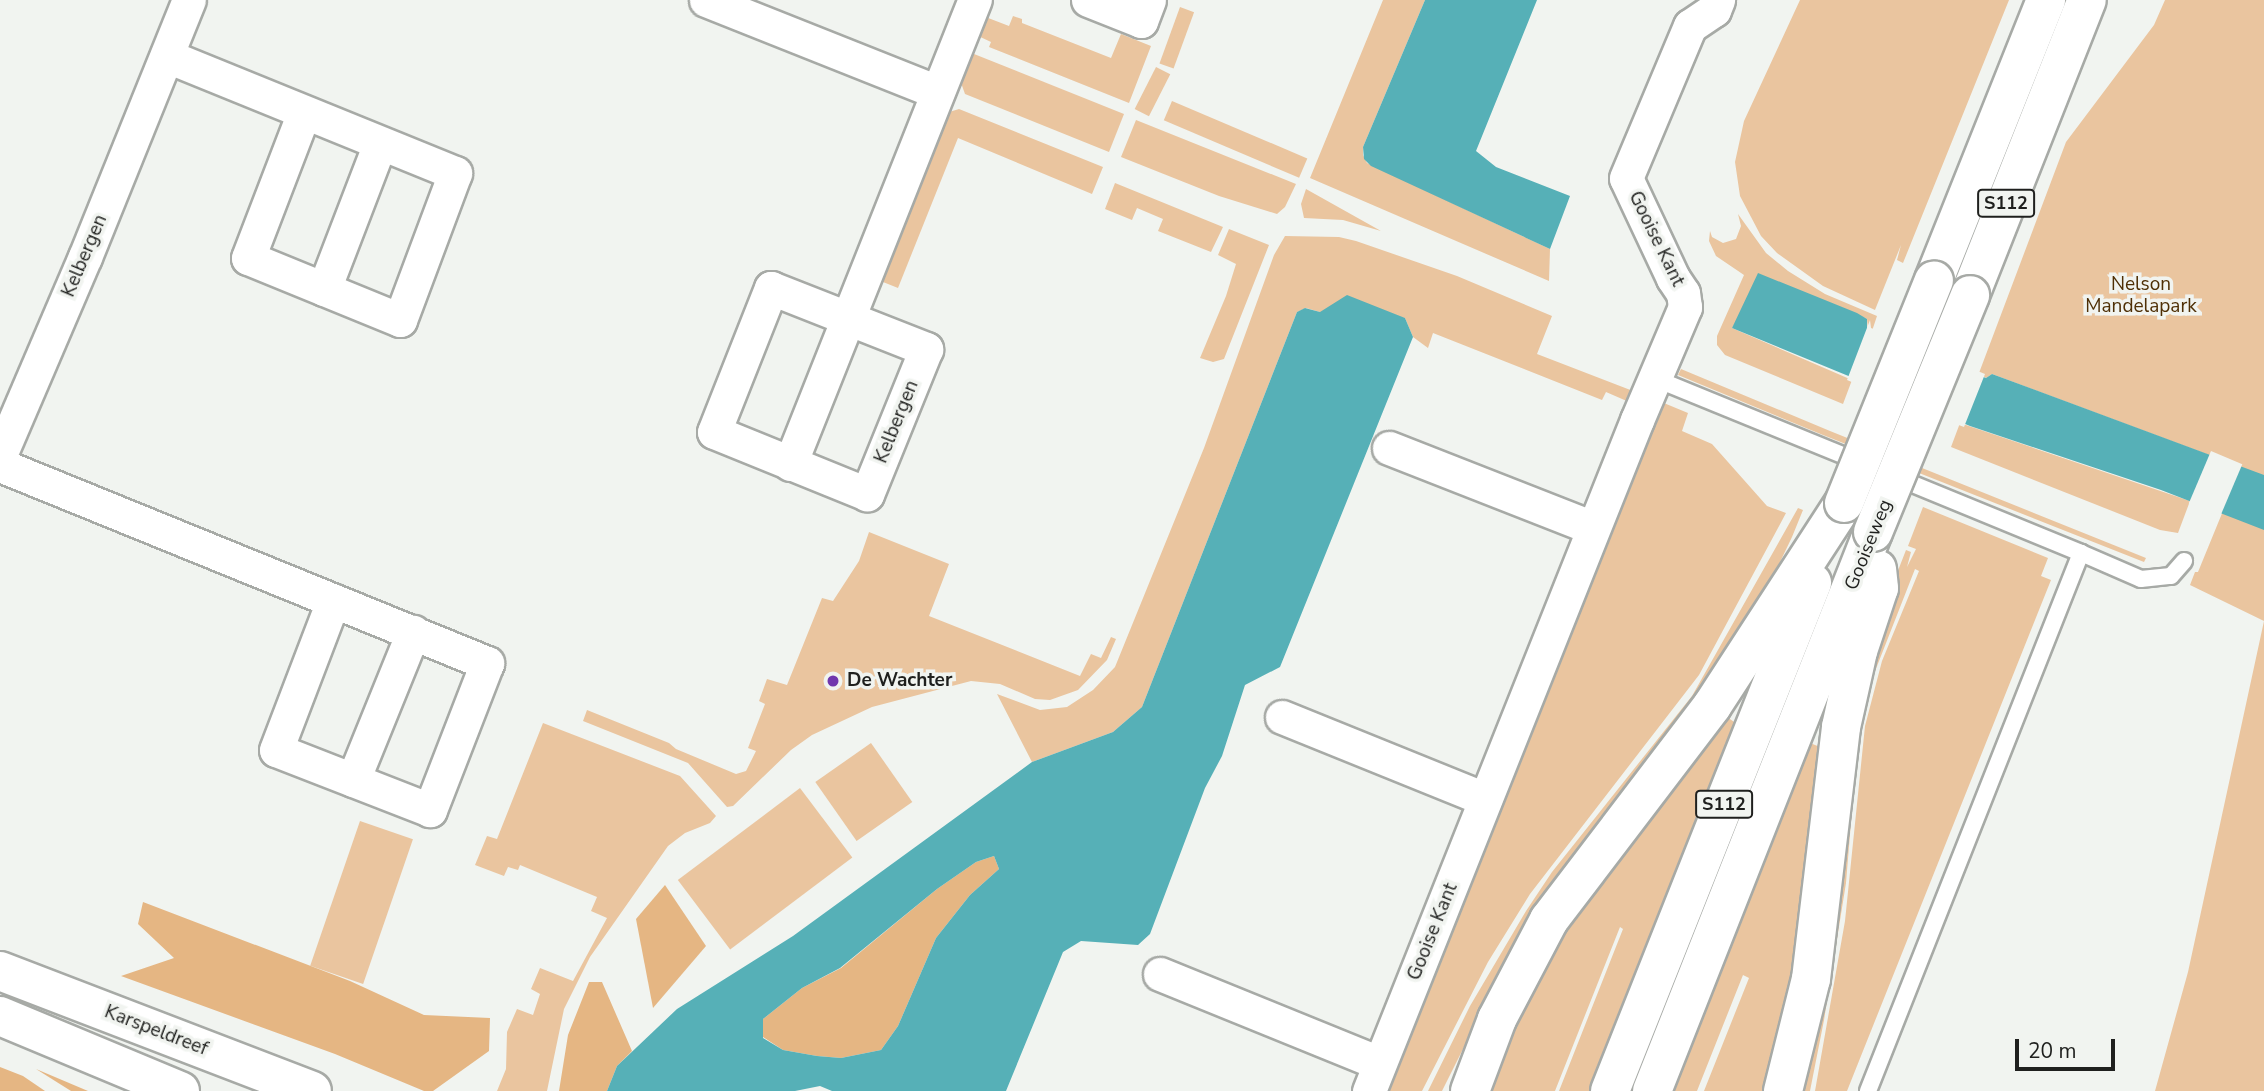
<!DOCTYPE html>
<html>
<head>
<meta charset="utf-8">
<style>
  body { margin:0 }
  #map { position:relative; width:2264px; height:1091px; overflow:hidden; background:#f1f4f0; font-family:"Nunito Sans",sans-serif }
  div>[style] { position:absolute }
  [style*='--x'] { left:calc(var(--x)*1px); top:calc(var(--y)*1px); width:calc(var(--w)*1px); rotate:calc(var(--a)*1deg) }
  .green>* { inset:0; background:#eac59f; transform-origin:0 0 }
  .forest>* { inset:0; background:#e5b683 }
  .water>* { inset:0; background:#56b0b7 }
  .pier>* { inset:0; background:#f1f4f0; transform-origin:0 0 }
  .roads { filter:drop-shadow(2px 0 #a7aaa6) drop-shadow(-2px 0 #a7aaa6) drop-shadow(0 2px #a7aaa6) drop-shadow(0 -2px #a7aaa6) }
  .lane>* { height:16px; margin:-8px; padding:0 8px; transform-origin:8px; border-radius:8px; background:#fff }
  .street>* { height:33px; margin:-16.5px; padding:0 16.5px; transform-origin:16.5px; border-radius:16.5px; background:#fff }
  .secondary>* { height:38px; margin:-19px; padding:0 19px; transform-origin:19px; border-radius:19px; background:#fff }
  .highway>* { height:38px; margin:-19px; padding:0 19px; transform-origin:19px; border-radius:19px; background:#fff }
  .bridges { filter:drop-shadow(2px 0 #a7aaa6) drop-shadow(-2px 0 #a7aaa6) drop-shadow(0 2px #a7aaa6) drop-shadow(0 -2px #a7aaa6) }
  .highway-bridge>* { height:38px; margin:-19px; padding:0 19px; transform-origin:19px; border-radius:19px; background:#fff }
  .dots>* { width:19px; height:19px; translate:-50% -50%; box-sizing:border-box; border:4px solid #f1f4f0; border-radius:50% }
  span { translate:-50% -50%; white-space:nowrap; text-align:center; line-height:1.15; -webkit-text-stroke:7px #f1f4f0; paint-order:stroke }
  .shield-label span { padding:2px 5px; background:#f1f4f0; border:2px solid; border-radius:5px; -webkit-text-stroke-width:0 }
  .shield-label { font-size:18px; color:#1f201e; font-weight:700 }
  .street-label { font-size:19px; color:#1f201e }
  .park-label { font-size:19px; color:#4e2f05 }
  .poi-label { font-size:19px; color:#1f201e; font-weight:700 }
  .left { translate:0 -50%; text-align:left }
  .scale { position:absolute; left:2015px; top:1039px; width:100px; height:32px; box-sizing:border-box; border:4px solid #1f201e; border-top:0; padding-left:9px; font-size:21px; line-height:24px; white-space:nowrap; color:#1f201e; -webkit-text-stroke:5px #f1f4f0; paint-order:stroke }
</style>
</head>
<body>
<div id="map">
  <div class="green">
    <div style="clip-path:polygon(1383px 0,1425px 0,1363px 147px,1363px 155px,1367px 163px,1550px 249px,1549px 281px,1310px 178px)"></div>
    <div style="clip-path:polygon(1800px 0,2009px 0,1903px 263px,1897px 260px,1901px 245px,1875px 310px,1823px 286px,1777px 253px,1761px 236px,1740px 196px,1735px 162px,1744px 121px)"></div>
    <div style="clip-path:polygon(2165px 0,2264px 0,2264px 1091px,2155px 1091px,2188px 972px,2264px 621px,2190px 585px,2195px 572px,2198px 572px,2241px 467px,1992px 374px,1986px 378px,1979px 373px,2066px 142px,2154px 25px)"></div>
    <div style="left:1180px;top:7px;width:15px;height:60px;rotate:20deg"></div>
    <div style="clip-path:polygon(983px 16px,1009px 26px,1013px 16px,1022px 19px,1022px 23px,1111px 58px,1121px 34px,1151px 46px,1129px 103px,989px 47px,991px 42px,976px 35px)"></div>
    <div style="clip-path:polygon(969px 52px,1124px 114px,1109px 152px,965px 94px,960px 80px)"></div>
    <div style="left:1156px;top:67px;width:16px;height:47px;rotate:27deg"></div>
    <div style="left:1172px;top:101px;width:147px;height:21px;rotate:23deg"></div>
    <div style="clip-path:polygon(959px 109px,1103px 167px,1092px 194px,958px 138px,898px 288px,878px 280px,946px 113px)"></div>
    <div style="clip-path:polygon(1136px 120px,1296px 184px,1285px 207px,1277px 214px,1219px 196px,1121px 157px)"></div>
    <div style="clip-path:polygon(1115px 183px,1223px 227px,1211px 252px,1158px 231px,1163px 219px,1137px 208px,1132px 220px,1105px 209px)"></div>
    <div style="clip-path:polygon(1306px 189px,1381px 231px,1343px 220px,1304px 218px,1301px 204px)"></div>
    <div style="clip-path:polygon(1738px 214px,1766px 253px,1788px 271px,1825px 294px,1877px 316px,1872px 331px,1868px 329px,1867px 319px,1841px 307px,1735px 323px,1732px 328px,1852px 380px,1843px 404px,1725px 355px,1717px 345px,1717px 336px,1744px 275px,1716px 256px,1709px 241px,1710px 231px,1712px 237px,1723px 243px,1736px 239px,1741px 226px)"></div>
    <div style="clip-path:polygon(1229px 229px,1269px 245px,1224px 359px,1213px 362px,1200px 358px,1226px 296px,1236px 264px,1218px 255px)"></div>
    <div style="clip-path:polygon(1285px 236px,1339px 237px,1356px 241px,1457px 276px,1552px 316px,1537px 354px,1633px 391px,1629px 402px,1606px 392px,1602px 400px,1433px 333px,1428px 348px,1413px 337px,1405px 318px,1320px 312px,1306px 308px,1297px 312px,1142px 707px,1113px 732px,1032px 762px,997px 694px,1040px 710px,1067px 707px,1093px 690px,1115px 667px,1204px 448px,1274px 255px)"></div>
    <div style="clip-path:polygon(1681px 369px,1830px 431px,2146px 558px,2144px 562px,1823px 435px,1678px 375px)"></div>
    <div style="clip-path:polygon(1659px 401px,1688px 413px,1682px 431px,1712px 444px,1767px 506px,1786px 513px,1699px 675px,1530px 894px,1488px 962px,1422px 1091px,1387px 1091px)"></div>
    <div style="clip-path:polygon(1960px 423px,2190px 501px,2178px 533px,2160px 530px,1951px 447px)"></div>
    <div style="clip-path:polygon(1923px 507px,2048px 558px,2041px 576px,2051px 580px,1847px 1091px,1815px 1091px,1845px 921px,1865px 726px,1882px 661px,1919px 571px,1915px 569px,1870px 684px,1856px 761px,1846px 883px,1824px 1020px,1810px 1091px,1799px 1091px,1871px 640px,1906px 550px,1911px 552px,1907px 567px,1916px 549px,1908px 546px)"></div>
    <div style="clip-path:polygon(1798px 508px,1803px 510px,1792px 537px,1755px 614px,1486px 1003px,1442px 1091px,1428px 1091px,1470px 1006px,1526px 911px,1552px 872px,1692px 696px)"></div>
    <div style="clip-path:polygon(869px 532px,949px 564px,929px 616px,1080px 676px,1091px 654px,1101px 658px,1111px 637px,1116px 639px,1107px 660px,1078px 690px,1050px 700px,1035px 699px,1000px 684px,971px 681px,872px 707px,812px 735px,791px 750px,733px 806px,727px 807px,688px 763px,583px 721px,587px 710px,669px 743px,676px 749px,736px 774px,746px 771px,756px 751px,748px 748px,765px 704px,759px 701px,767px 679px,787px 685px,822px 598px,833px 601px,859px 561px)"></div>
    <div style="clip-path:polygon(1727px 717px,1737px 724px,1591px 1091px,1559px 1091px,1623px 929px,1620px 927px,1555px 1091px,1482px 1091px,1554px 938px)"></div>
    <div style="clip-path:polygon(543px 723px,680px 776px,716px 816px,710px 823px,685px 833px,668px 846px,590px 957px,564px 1009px,547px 1091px,497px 1091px,506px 1069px,507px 1032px,517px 1009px,533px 1015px,540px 994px,531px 989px,540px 968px,573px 981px,607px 918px,591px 911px,597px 897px,520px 865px,518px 870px,508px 867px,504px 876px,475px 865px,487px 836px,497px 839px)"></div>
    <div style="left:871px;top:743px;width:72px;height:68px;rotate:55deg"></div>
    <div style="clip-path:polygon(1810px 743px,1820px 747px,1813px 882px,1771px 1091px,1704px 1091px,1749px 978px,1743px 975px,1697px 1091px,1672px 1091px)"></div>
    <div style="left:800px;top:788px;width:87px;height:153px;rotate:53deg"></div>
    <div style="left:360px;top:821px;width:56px;height:153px;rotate:19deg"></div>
  </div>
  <div class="forest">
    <div style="clip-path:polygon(994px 856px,999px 869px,970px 895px,936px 938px,898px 1026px,881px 1050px,841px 1058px,817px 1056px,783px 1050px,763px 1037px,763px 1019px,802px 988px,841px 968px,937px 889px,976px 862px)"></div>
    <div style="clip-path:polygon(665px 885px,706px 946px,653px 1008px,636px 919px)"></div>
    <div style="clip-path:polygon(143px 902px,350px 981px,424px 1015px,490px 1018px,489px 1051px,433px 1091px,424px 1091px,335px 1054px,121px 976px,174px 958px,138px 924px)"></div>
    <div style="clip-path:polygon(589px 982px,602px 982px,632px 1051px,617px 1066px,607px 1091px,559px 1091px,568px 1035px)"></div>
    <div style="clip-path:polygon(0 1067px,23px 1076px,45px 1091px,0 1091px)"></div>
    <div style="clip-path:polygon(36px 1069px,88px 1091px,71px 1091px)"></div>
  </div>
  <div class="water">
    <div style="clip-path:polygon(1425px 0,1537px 0,1476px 151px,1496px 167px,1570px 196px,1550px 249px,1371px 166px,1364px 159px,1363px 147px)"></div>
    <div style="clip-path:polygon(1758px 273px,1857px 313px,1867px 319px,1867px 331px,1986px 378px,1992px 374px,2264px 475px,2264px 530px,2161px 490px,1970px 426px,1732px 328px)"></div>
    <div style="clip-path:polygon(evenodd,1347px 295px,1405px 318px,1413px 337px,1280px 667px,1245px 685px,1222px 756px,1205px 788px,1150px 934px,1138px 945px,1081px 941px,1063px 952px,1006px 1091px,832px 1091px,820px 1086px,795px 1091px,607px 1091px,617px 1066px,677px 1009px,793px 936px,1032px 762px,1113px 732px,1142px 707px,1297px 312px,1305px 308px,1320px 312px,1347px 295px,994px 856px,999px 869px,970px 895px,936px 938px,898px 1026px,881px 1050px,841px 1058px,817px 1056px,783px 1050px,763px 1038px,763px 1019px,802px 988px,840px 968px,937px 889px,976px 862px,994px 856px)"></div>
  </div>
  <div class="pier">
    <div style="clip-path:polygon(1870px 320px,1871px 328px,1985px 374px,1964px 427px,1948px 421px,1945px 416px,1940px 418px,1870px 389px,1866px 384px,1861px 386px,1847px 380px)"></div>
    <div style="left:2211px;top:451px;width:34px;height:57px;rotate:23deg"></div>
  </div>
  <div class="roads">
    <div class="lane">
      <div style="--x:1654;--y:378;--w:225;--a:22.2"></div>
      <div style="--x:2081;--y:553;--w:65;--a:23.4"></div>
      <div style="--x:2141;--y:579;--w:30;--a:-6"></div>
      <div style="--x:2171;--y:576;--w:20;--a:-49"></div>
      <div style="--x:1868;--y:1091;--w:579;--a:-68.4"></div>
      <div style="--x:2081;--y:553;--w:200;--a:-157.7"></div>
    </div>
    <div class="street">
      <div style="--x:706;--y:0;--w:249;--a:21.7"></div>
      <div style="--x:1088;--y:0;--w:57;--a:21.6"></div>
      <div style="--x:1141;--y:21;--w:22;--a:-69"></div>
      <div style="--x:167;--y:56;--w:311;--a:22.1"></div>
      <div style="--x:455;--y:173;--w:157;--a:110.5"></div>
      <div style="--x:400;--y:320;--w:164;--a:-157.8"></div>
      <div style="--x:248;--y:258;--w:156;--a:-69"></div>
      <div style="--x:771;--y:288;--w:167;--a:21.5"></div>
      <div style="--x:926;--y:349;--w:157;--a:112.1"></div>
      <div style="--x:867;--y:494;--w:165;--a:-157.9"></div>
      <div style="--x:714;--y:432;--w:155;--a:-68.4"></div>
      <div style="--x:324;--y:289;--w:156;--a:-69"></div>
      <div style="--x:1389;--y:448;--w:219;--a:21.4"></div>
      <div style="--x:0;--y:455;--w:215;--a:-66.8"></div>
      <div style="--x:85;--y:257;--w:277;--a:-68"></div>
      <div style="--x:790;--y:464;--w:500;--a:-68.3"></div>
      <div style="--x:0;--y:465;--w:526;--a:22.13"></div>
      <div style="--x:487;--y:663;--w:158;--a:111.2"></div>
      <div style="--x:430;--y:810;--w:165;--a:-158.7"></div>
      <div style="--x:276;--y:750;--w:160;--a:-69.1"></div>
      <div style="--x:1282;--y:717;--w:219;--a:22"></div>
      <div style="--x:353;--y:780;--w:160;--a:-67.9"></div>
      <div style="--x:1160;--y:974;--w:236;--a:22.1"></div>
      <div style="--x:1369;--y:1091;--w:723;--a:-68.23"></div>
      <div style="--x:1637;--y:420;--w:123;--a:-67"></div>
      <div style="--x:1685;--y:307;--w:14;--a:-98"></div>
      <div style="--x:1683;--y:293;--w:18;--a:-124"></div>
      <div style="--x:1673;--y:278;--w:110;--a:-115.2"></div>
      <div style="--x:1626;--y:178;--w:165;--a:-67.2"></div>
      <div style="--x:1690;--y:26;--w:29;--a:-34"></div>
      <div style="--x:1714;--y:10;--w:11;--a:-68"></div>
    </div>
    <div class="secondary">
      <div style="--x:0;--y:971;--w:334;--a:21"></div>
      <div style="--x:0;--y:1016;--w:195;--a:22.6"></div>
    </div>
    <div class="highway">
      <div style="--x:1934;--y:280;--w:302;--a:-68.2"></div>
      <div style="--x:1970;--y:295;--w:317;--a:-68.4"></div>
      <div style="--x:1470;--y:1091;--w:77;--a:-69.4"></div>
      <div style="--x:1497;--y:1019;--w:112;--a:-62.3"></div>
      <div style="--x:1549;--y:920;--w:269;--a:-52.7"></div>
      <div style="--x:1712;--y:706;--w:242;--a:-57"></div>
      <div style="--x:1610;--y:1091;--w:547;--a:-68.32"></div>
      <div style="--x:1652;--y:1091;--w:601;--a:-68.43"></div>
      <div style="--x:1783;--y:1091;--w:115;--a:-76"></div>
      <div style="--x:1811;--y:979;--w:254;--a:-83.2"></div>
      <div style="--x:1841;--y:727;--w:78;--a:-77.4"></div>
      <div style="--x:1858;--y:651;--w:66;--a:-71.6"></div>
      <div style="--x:1879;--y:588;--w:19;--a:-96"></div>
    </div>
  </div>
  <div class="bridges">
    <div class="highway-bridge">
      <div style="--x:1844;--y:503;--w:240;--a:-68"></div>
      <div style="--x:1873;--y:532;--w:256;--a:-67.7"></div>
    </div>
  </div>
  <div class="dots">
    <div style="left:833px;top:681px;background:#7037ad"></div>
  </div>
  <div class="shield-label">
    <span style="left:2006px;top:203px">S112</span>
    <span style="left:1724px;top:804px">S112</span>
  </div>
  <div class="street-label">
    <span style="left:1656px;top:239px;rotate:64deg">Gooise Kant</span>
    <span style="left:85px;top:256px;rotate:-67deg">Kelbergen</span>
    <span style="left:897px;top:422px;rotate:-68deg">Kelbergen</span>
    <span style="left:1869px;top:545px;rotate:-68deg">Gooiseweg</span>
    <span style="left:1433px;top:932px;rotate:-68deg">Gooise Kant</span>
    <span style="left:156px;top:1031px;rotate:21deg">Karspeldreef</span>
  </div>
  <div class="park-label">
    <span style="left:2141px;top:296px">Nelson<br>Mandelapark</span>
  </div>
  <div class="poi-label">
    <span class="left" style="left:847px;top:681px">De Wachter</span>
  </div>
  <div class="scale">20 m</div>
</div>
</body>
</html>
